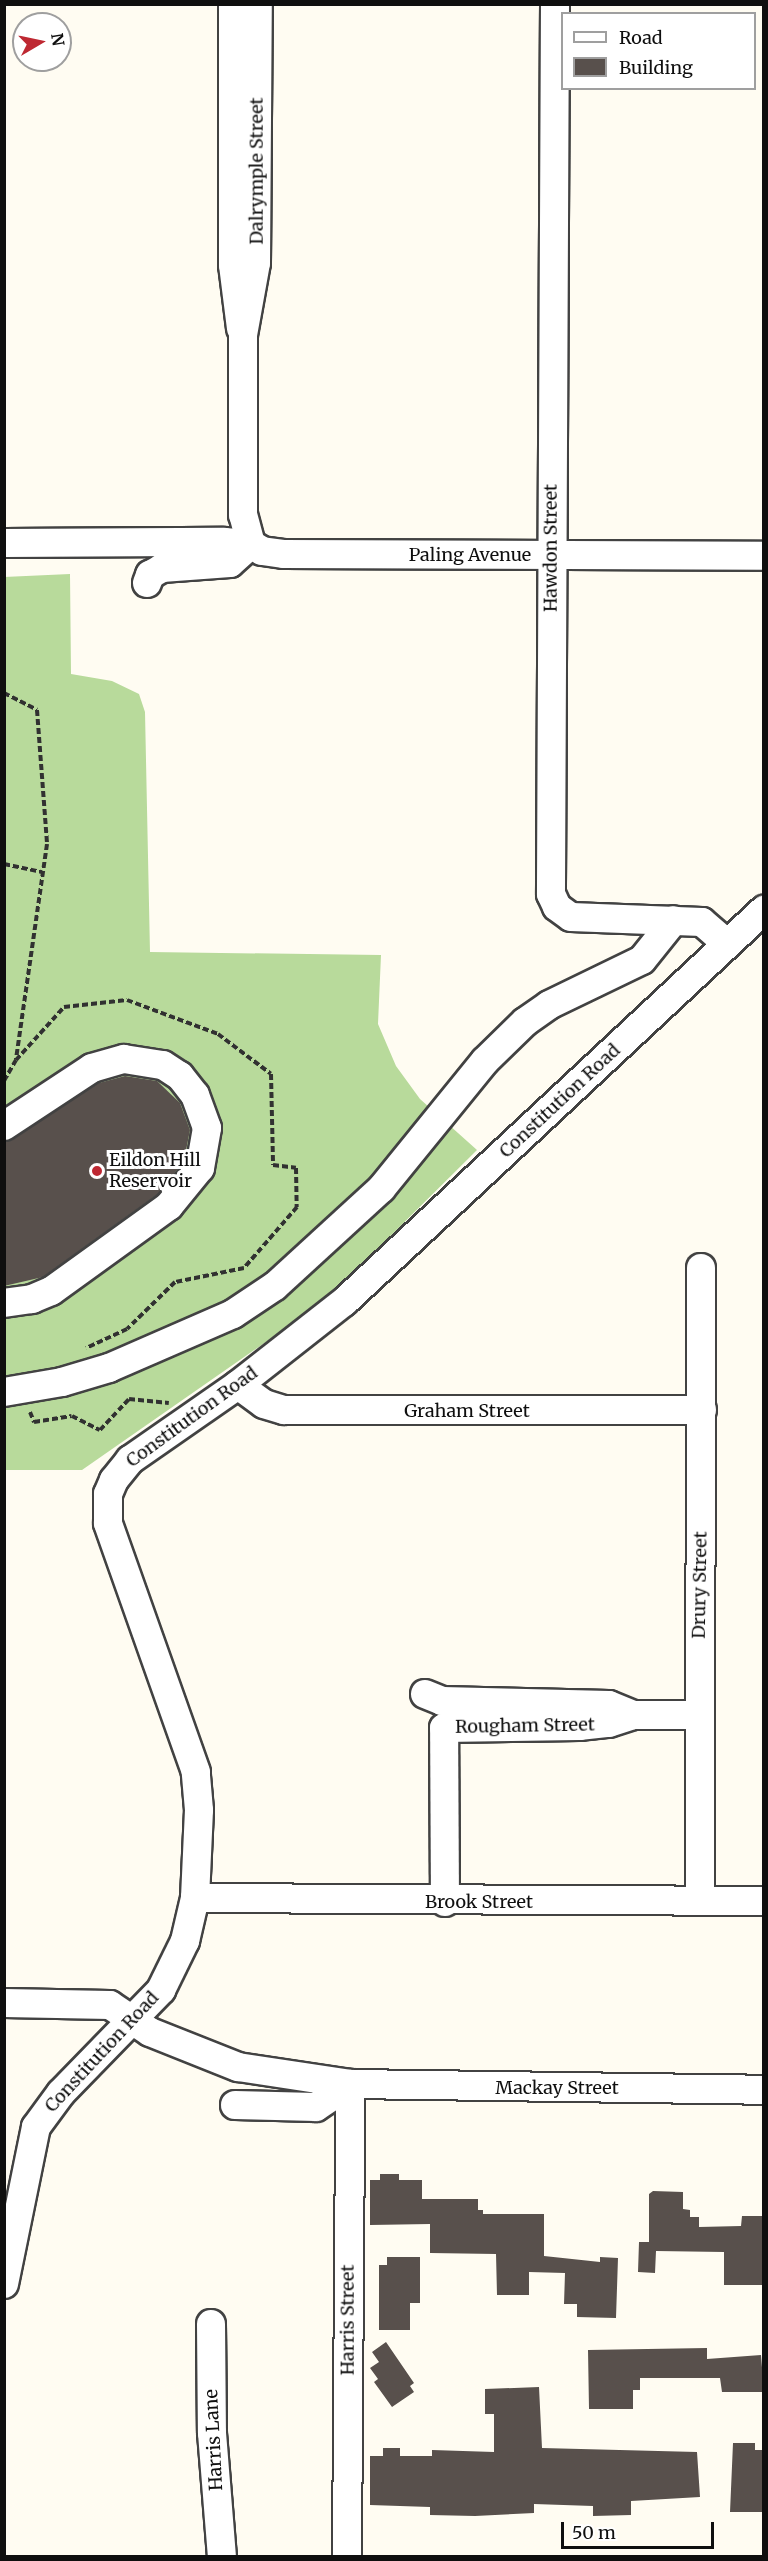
<!DOCTYPE html>
<html>
<head>
<meta charset="utf-8">
<style>
  body { margin:0 }
  #map { position:relative; width:768px; height:2561px; overflow:hidden; background:#fffcf2; font-family:Merriweather,serif }
  div>[style] { position:absolute }
  [style*='--x'] { left:calc(var(--x)*1px); top:calc(var(--y)*1px); width:calc(var(--w)*1px); rotate:calc(var(--a)*1deg) }
  .forest>* { inset:0; background:#b8da9b }
  .building>* { inset:0; background:#58504c }
  .path>* { height:4px; margin-top:-2px; transform-origin:0; background:repeating-linear-gradient(90deg,#313131 0 6px,transparent 0 9px) }
  .roads { filter:drop-shadow(2px 0 #424242) drop-shadow(-2px 0 #424242) drop-shadow(0 2px #424242) drop-shadow(0 -2px #424242) }
  .minor>* { height:28px; margin:-14px; padding:0 14px; transform-origin:14px; border-radius:14px; background:#fff }
  .dots>* { width:16px; height:16px; translate:-50% -50%; box-sizing:border-box; border:3px solid #fff; border-radius:50% }
  span { translate:-50% -50%; white-space:nowrap; text-align:center; line-height:1.15; -webkit-text-stroke:6px #fff; paint-order:stroke }
  .street-label { font-size:18px; color:#0f0f0f }
  .poi-label { font-size:18px; color:#0f0f0f }
  .left { translate:0 -50%; text-align:left }
  .frame { position:absolute; inset:0; border:6px solid #0f0f0f; pointer-events:none }
  .legend { position:absolute; left:561px; top:12px; width:195px; height:78px; box-sizing:border-box; background:#fff; border:2px solid #9f9f9f; margin:0; padding:8px 10px; list-style:none; font-size:18px; color:#0f0f0f }
  .legend li { display:flex; align-items:center; gap:12px; height:30px }
  .legend b { width:30px; border:2px solid #9f9f9f }
  .north { position:absolute; left:12px; top:12px; width:60px; height:60px; box-sizing:border-box; background:#fff; border:2px solid #9f9f9f; border-radius:50%; rotate:81deg; font-size:16px; font-weight:700; line-height:24px; text-align:center; color:#0f0f0f }
  .north::after { content:''; display:block; margin:auto; width:21px; height:27px; background:#be2832; clip-path:polygon(50% 0,100% 100%,50% 72%,0 100%) }
  .scale { position:absolute; left:561px; top:2522px; width:153px; height:27px; box-sizing:border-box; border:3px solid #0f0f0f; border-top:0; padding-left:8px; font-size:18px; line-height:21px; white-space:nowrap; color:#0f0f0f; -webkit-text-stroke:4px #fff; paint-order:stroke }
</style>
</head>
<body>
<div id="map">
  <div class="forest">
    <div style="clip-path:polygon(70px 574px,71px 674px,112px 681px,139px 694px,145px 712px,150px 952px,381px 955px,378px 1024px,396px 1066px,420px 1099px,477px 1150px,326px 1300px,82px 1470px,5px 1470px,4px 577px)"></div>
  </div>
  <div class="building">
    <div style="clip-path:polygon(125px 1076px,157px 1081px,180px 1103px,190px 1130px,184px 1161px,158px 1194px,43px 1277px,4px 1286px,4px 1142px,99px 1083px)"></div>
    <div style="clip-path:polygon(380px 2174px,399px 2174px,399px 2180px,422px 2180px,422px 2199px,478px 2199px,478px 2210px,483px 2210px,483px 2214px,544px 2214px,544px 2256px,600px 2262px,600px 2257px,618px 2258px,616px 2318px,577px 2317px,577px 2304px,564px 2304px,565px 2273px,529px 2272px,529px 2295px,497px 2295px,496px 2254px,430px 2253px,430px 2224px,370px 2225px,370px 2180px,380px 2180px)"></div>
    <div style="clip-path:polygon(653px 2191px,683px 2192px,683px 2209px,690px 2210px,690px 2217px,699px 2217px,699px 2227px,741px 2226px,742px 2216px,764px 2216px,764px 2285px,724px 2285px,724px 2252px,656px 2251px,655px 2273px,638px 2272px,639px 2242px,649px 2242px,649px 2194px)"></div>
    <div style="clip-path:polygon(387px 2257px,420px 2257px,420px 2303px,410px 2303px,410px 2330px,379px 2330px,379px 2265px,387px 2265px)"></div>
    <div style="clip-path:polygon(386px 2342px,414px 2383px,410px 2386px,414px 2392px,392px 2407px,374px 2382px,378px 2379px,370px 2368px,379px 2362px,372px 2352px)"></div>
    <div style="clip-path:polygon(707px 2348px,707px 2359px,761px 2355px,764px 2392px,722px 2392px,720px 2378px,640px 2378px,640px 2390px,633px 2390px,633px 2409px,589px 2409px,588px 2350px)"></div>
    <div style="clip-path:polygon(539px 2387px,542px 2448px,697px 2452px,700px 2497px,631px 2501px,631px 2515px,593px 2516px,593px 2506px,534px 2504px,534px 2513px,475px 2516px,430px 2515px,430px 2507px,370px 2505px,370px 2456px,383px 2456px,383px 2448px,400px 2448px,400px 2456px,432px 2456px,432px 2450px,494px 2452px,494px 2414px,485px 2414px,485px 2389px)"></div>
    <div style="clip-path:polygon(733px 2443px,755px 2443px,755px 2450px,764px 2450px,764px 2512px,730px 2512px)"></div>
  </div>
  <div class="path">
    <div style="--x:4;--y:693;--w:37;--a:27"></div>
    <div style="--x:37;--y:710;--w:134;--a:85.7"></div>
    <div style="--x:47;--y:844;--w:218;--a:98.2"></div>
    <div style="--x:16;--y:1060;--w:24;--a:120"></div>
    <div style="--x:4;--y:864;--w:39;--a:12"></div>
    <div style="--x:16;--y:1060;--w:72;--a:-47.8"></div>
    <div style="--x:64;--y:1007;--w:63;--a:-6.3"></div>
    <div style="--x:127;--y:1000;--w:97;--a:20.5"></div>
    <div style="--x:218;--y:1034;--w:66;--a:37"></div>
    <div style="--x:271;--y:1074;--w:91;--a:88.7"></div>
    <div style="--x:273;--y:1165;--w:23;--a:7"></div>
    <div style="--x:296;--y:1168;--w:39;--a:89"></div>
    <div style="--x:297;--y:1207;--w:81;--a:131"></div>
    <div style="--x:244;--y:1268;--w:70;--a:168.5"></div>
    <div style="--x:175;--y:1282;--w:67;--a:135.6"></div>
    <div style="--x:127;--y:1329;--w:45;--a:155.1"></div>
    <div style="--x:30;--y:1412;--w:11;--a:68"></div>
    <div style="--x:34;--y:1422;--w:38;--a:-9"></div>
    <div style="--x:72;--y:1416;--w:31;--a:27"></div>
    <div style="--x:100;--y:1430;--w:42;--a:-46.9"></div>
    <div style="--x:129;--y:1399;--w:40;--a:5.7"></div>
  </div>
  <div class="roads">
    <div class="minor">
      <div style="--x:233;--y:4;--w:261;--a:90"></div>
      <div style="--x:233;--y:265;--w:64;--a:82.8"></div>
      <div style="--x:555;--y:4;--w:890;--a:90.26"></div>
      <div style="--x:551;--y:894;--w:14;--a:65"></div>
      <div style="--x:557;--y:907;--w:17;--a:36"></div>
      <div style="--x:571;--y:917;--w:131;--a:2.2"></div>
      <div style="--x:702;--y:922;--w:33;--a:41"></div>
      <div style="--x:4;--y:543;--w:220;--a:-0.3"></div>
      <div style="--x:224;--y:542;--w:27;--a:4"></div>
      <div style="--x:251;--y:544;--w:13;--a:32"></div>
      <div style="--x:262;--y:551;--w:21;--a:8"></div>
      <div style="--x:283;--y:554;--w:481;--a:0.2"></div>
      <div style="--x:251;--y:544;--w:30;--a:-105"></div>
      <div style="--x:243;--y:515;--w:180;--a:-90"></div>
      <div style="--x:243;--y:335;--w:73;--a:-79.8"></div>
      <div style="--x:256;--y:263;--w:259;--a:-89.6"></div>
      <div style="--x:147;--y:583;--w:9;--a:-69"></div>
      <div style="--x:150;--y:575;--w:14;--a:-30"></div>
      <div style="--x:162;--y:568;--w:68;--a:-4.2"></div>
      <div style="--x:230;--y:563;--w:28;--a:-42"></div>
      <div style="--x:4;--y:1126;--w:105;--a:-33.4"></div>
      <div style="--x:92;--y:1068;--w:33;--a:-16"></div>
      <div style="--x:124;--y:1059;--w:39;--a:9"></div>
      <div style="--x:163;--y:1065;--w:20;--a:33"></div>
      <div style="--x:180;--y:1076;--w:24;--a:52"></div>
      <div style="--x:195;--y:1095;--w:35;--a:70"></div>
      <div style="--x:207;--y:1128;--w:41;--a:99.9"></div>
      <div style="--x:200;--y:1168;--w:49;--a:129.2"></div>
      <div style="--x:169;--y:1206;--w:145;--a:144.2"></div>
      <div style="--x:51;--y:1291;--w:21;--a:157"></div>
      <div style="--x:32;--y:1299;--w:28;--a:172"></div>
      <div style="--x:238;--y:1385;--w:32;--a:36"></div>
      <div style="--x:264;--y:1404;--w:21;--a:17"></div>
      <div style="--x:284;--y:1410;--w:418;--a:0"></div>
      <div style="--x:4;--y:1392;--w:59;--a:-9.8"></div>
      <div style="--x:62;--y:1382;--w:49;--a:-16.6"></div>
      <div style="--x:109;--y:1368;--w:135;--a:-23.5"></div>
      <div style="--x:233;--y:1314;--w:50;--a:-33.7"></div>
      <div style="--x:275;--y:1286;--w:144;--a:-42.5"></div>
      <div style="--x:381;--y:1189;--w:165;--a:-50.9"></div>
      <div style="--x:485;--y:1061;--w:56;--a:-44.3"></div>
      <div style="--x:525;--y:1022;--w:29;--a:-35"></div>
      <div style="--x:549;--y:1005;--w:103;--a:-25.8"></div>
      <div style="--x:642;--y:960;--w:51;--a:-51.3"></div>
      <div style="--x:425;--y:1694;--w:18;--a:22"></div>
      <div style="--x:442;--y:1701;--w:167;--a:1.4"></div>
      <div style="--x:609;--y:1705;--w:27;--a:22"></div>
      <div style="--x:195;--y:1898;--w:569;--a:0.3"></div>
      <div style="--x:700;--y:1901;--w:633;--a:-89.91"></div>
      <div style="--x:445;--y:1902;--w:174;--a:-90.3"></div>
      <div style="--x:444;--y:1728;--w:135;--a:-0.8"></div>
      <div style="--x:579;--y:1726;--w:30;--a:-6"></div>
      <div style="--x:609;--y:1723;--w:26;--a:-18"></div>
      <div style="--x:634;--y:1715;--w:65;--a:0"></div>
      <div style="--x:4;--y:2003;--w:106;--a:1.1"></div>
      <div style="--x:110;--y:2005;--w:48;--a:34"></div>
      <div style="--x:150;--y:2032;--w:95;--a:21.7"></div>
      <div style="--x:238;--y:2067;--w:113;--a:8.6"></div>
      <div style="--x:350;--y:2084;--w:414;--a:0.8"></div>
      <div style="--x:235;--y:2105;--w:81;--a:1.4"></div>
      <div style="--x:316;--y:2107;--w:41;--a:-34.1"></div>
      <div style="--x:4;--y:2284;--w:160;--a:-78.5"></div>
      <div style="--x:36;--y:2127;--w:42;--a:-53.7"></div>
      <div style="--x:61;--y:2093;--w:144;--a:-45.8"></div>
      <div style="--x:161;--y:1990;--w:55;--a:-63.9"></div>
      <div style="--x:185;--y:1941;--w:44;--a:-76.9"></div>
      <div style="--x:195;--y:1898;--w:88;--a:-87.4"></div>
      <div style="--x:199;--y:1810;--w:38;--a:-95"></div>
      <div style="--x:196;--y:1772;--w:264;--a:-109.5"></div>
      <div style="--x:108;--y:1523;--w:29;--a:-90"></div>
      <div style="--x:108;--y:1494;--w:15;--a:-67"></div>
      <div style="--x:114;--y:1480;--w:26;--a:-51"></div>
      <div style="--x:130;--y:1460;--w:131;--a:-34.8"></div>
      <div style="--x:238;--y:1385;--w:135;--a:-38.1"></div>
      <div style="--x:344;--y:1302;--w:575;--a:-43.03"></div>
      <div style="--x:211;--y:2324;--w:109;--a:89.5"></div>
      <div style="--x:212;--y:2433;--w:123;--a:85.4"></div>
      <div style="--x:347;--y:2556;--w:472;--a:-89.6"></div>
    </div>
  </div>
  <div class="dots">
    <div style="left:97px;top:1171px;background:#be2832"></div>
  </div>
  <div class="street-label">
    <span style="left:257px;top:171px;rotate:-90deg">Dalrymple Street</span>
    <span style="left:551px;top:548px;rotate:-90deg">Hawdon Street</span>
    <span style="left:470px;top:555px">Paling Avenue</span>
    <span style="left:560px;top:1101px;rotate:-43deg">Constitution Road</span>
    <span style="left:467px;top:1411px">Graham Street</span>
    <span style="left:192px;top:1417px;rotate:-36deg">Constitution Road</span>
    <span style="left:700px;top:1585px;rotate:-89deg">Drury Street</span>
    <span style="left:525px;top:1726px;rotate:-1deg">Rougham Street</span>
    <span style="left:479px;top:1902px">Brook Street</span>
    <span style="left:102px;top:2052px;rotate:-47deg">Constitution Road</span>
    <span style="left:557px;top:2088px">Mackay Street</span>
    <span style="left:348px;top:2320px;rotate:-90deg">Harris Street</span>
    <span style="left:214px;top:2440px;rotate:-93deg">Harris Lane</span>
  </div>
  <div class="poi-label">
    <span class="left" style="left:109px;top:1171px">Eildon Hill<br>Reservoir</span>
  </div>
  <div class="frame"></div>
  <ul class="legend">
  <li><b style="height:8px;background:#fff"></b>Road</li>
  <li><b style="height:16px;background:#58504c"></b>Building</li>
  </ul>
  <div class="north">N</div>
  <div class="scale">50 m</div>
</div>
</body>
</html>
